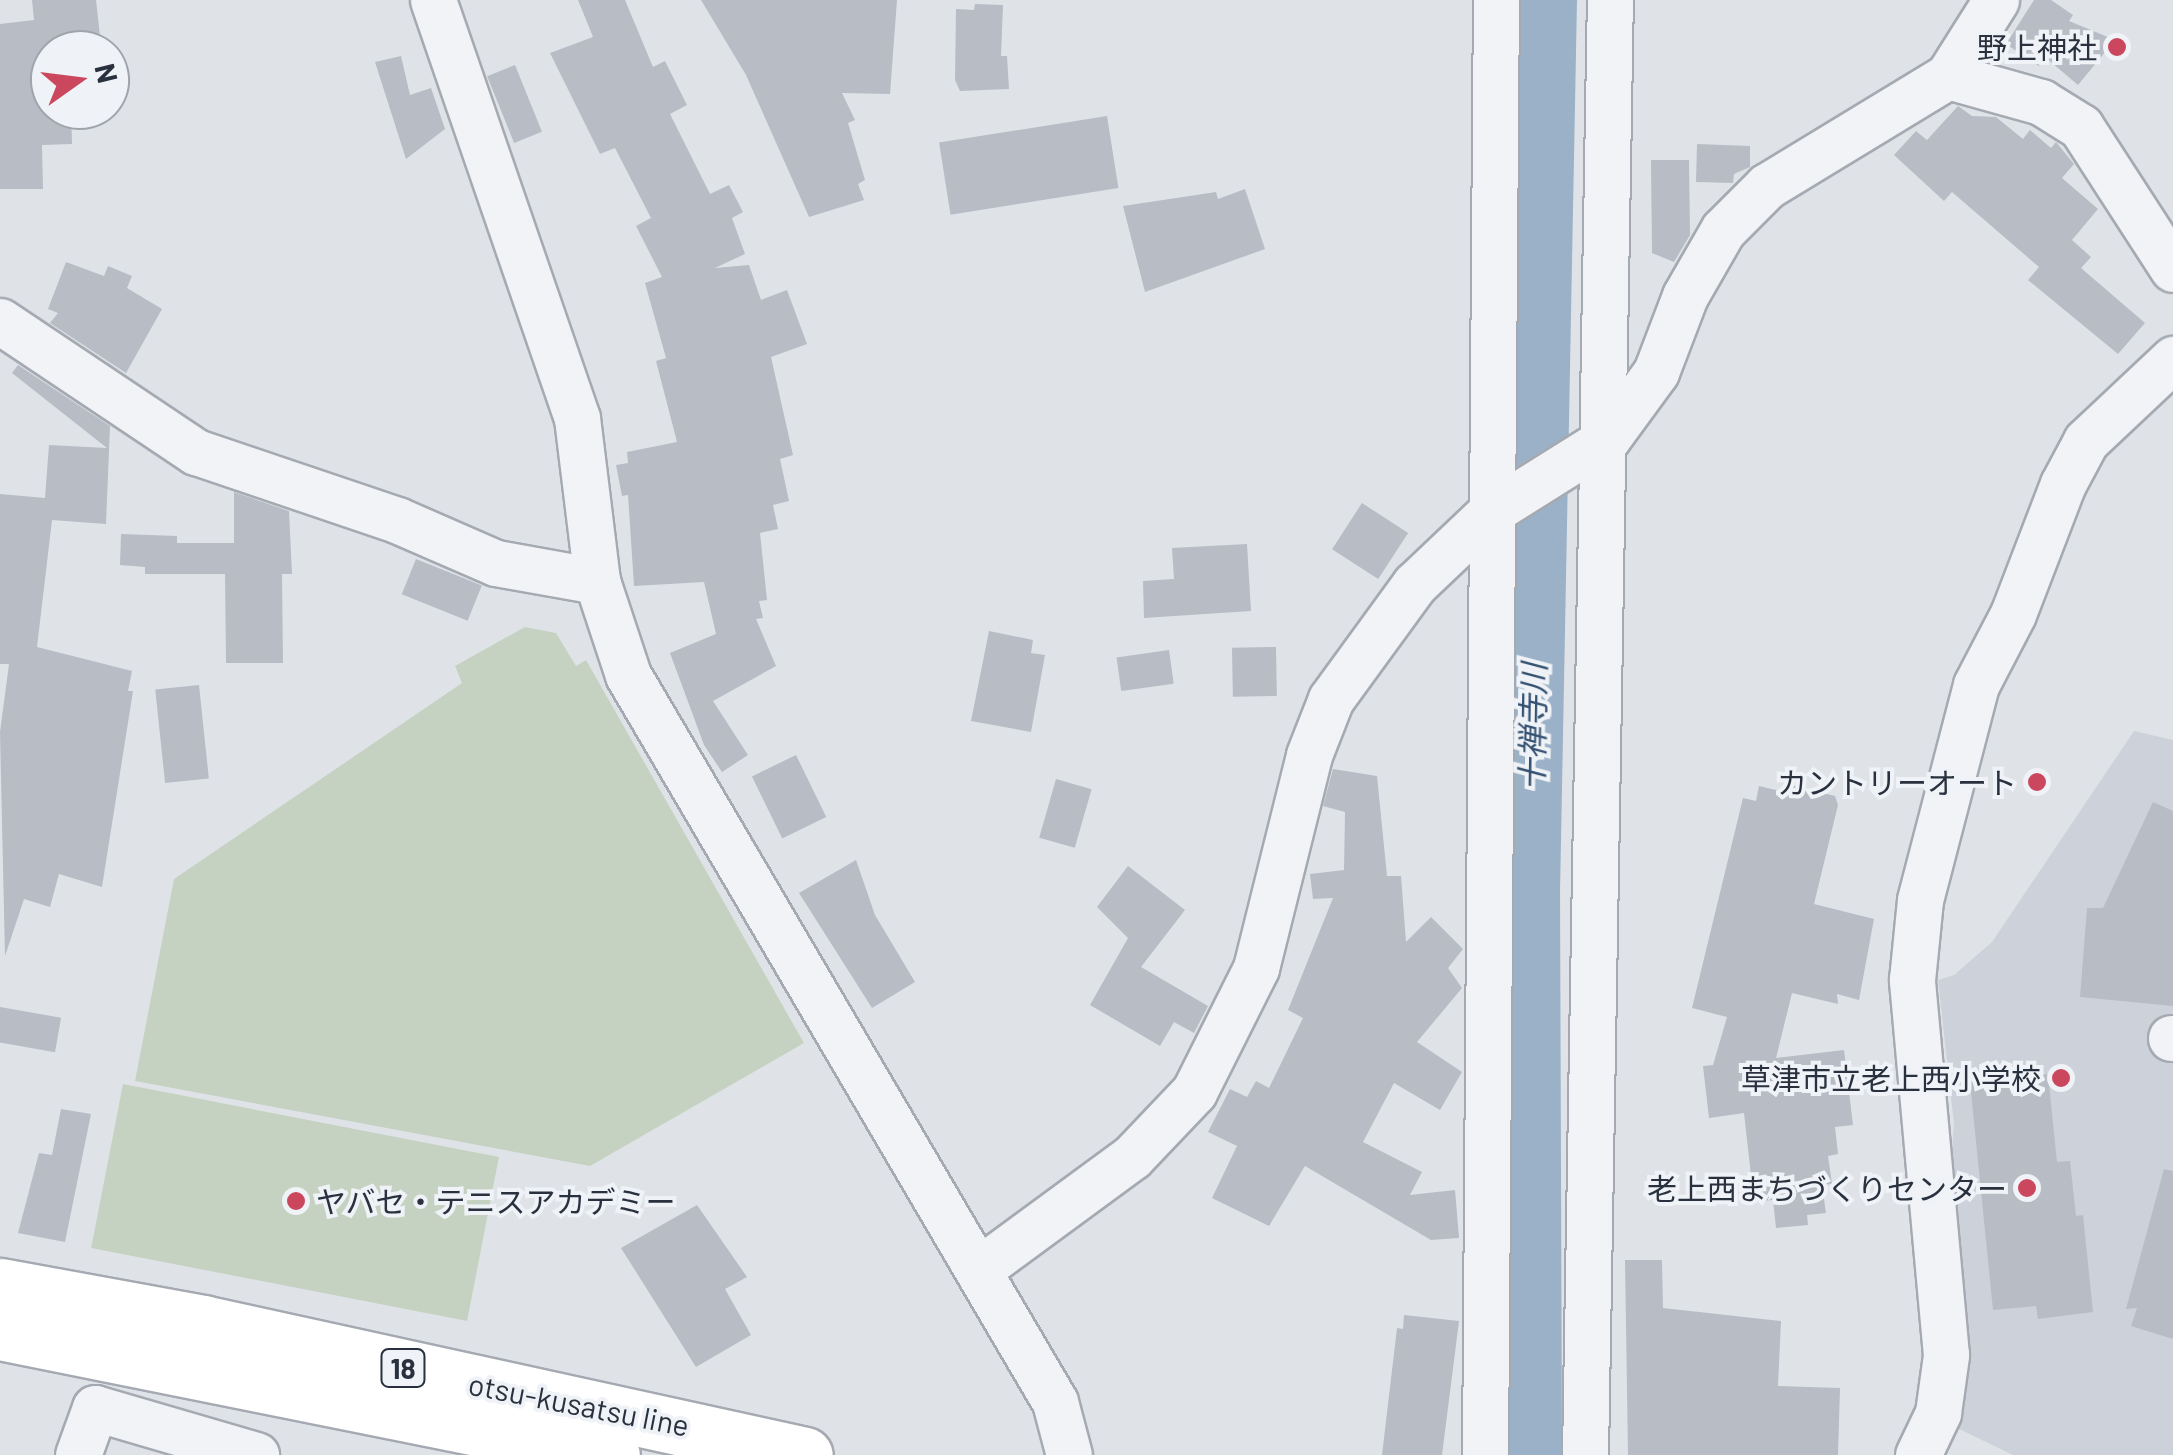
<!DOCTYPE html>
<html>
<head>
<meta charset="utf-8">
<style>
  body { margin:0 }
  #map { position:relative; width:2173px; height:1455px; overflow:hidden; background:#dfe3e8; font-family:Barlow,"Noto Sans JP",sans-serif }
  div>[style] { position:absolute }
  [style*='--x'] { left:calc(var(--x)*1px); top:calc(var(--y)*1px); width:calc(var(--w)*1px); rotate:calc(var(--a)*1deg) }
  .built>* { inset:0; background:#cdd2da }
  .green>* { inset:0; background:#c5d2c1; transform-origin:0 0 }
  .river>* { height:62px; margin:-31px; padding:0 31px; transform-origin:31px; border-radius:31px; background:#9bb1c7 }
  .building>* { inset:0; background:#b7bcc5; transform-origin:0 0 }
  .roads { filter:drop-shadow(2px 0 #a5aab2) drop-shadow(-2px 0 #a5aab2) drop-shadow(0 2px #a5aab2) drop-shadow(0 -2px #a5aab2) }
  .minor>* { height:45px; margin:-22.5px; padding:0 22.5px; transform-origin:22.5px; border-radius:22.5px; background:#f2f3f6 }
  .major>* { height:55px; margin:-27.5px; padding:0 27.5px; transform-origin:27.5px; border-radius:27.5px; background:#fff }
  .dots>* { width:28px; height:28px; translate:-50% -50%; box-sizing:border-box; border:5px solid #eff2f6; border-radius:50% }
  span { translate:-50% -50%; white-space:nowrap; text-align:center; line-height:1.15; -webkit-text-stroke:8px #eff2f6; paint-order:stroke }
  .shield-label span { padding:2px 8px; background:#eff2f6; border:2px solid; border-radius:8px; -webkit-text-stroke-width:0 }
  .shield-label { font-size:28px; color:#29313f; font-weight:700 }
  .poi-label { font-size:30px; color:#29313f }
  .right { translate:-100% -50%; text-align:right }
  .left { translate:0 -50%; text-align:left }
  .street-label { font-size:30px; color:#29313f }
  .water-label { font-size:32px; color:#345171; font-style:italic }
  .north { position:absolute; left:30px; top:30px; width:100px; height:100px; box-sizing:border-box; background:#eff2f6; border:2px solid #a0a5ad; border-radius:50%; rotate:76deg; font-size:28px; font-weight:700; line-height:40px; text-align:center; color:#29313f }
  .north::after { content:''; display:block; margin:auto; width:35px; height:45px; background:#ca475e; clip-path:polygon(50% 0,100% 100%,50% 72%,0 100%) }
</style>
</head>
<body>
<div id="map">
  <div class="built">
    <div style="clip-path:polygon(2134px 731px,2173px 740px,2173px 1455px,2013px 1455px,1959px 1429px,1971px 1350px,1948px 1204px,1954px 1124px,1938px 980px,1954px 975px,1992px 942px)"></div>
  </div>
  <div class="green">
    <div style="clip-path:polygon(525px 627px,556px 633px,576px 666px,586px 660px,804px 1043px,590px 1166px,135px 1081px,174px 879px,462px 683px,455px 666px)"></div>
    <div style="left:123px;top:1084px;width:383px;height:167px;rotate:11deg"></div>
  </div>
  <div class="river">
    <div style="--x:1531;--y:1455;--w:562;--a:-90.2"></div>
    <div style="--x:1529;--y:893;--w:893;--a:-88.91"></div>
  </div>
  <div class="building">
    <div style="clip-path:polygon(32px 0,96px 0,100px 36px,50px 42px,50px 110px,71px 110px,72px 144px,42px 145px,43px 189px,0 189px,0 24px,34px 20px)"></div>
    <div style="clip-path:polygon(578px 0,625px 0,653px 67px,665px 61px,687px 105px,670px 114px,710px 194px,729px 185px,743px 212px,732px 218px,745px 254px,715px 268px,749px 265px,761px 300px,787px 290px,807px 344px,771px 357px,793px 455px,780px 459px,789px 501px,773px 505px,778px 529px,760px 533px,767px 600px,759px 601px,763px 618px,756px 619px,776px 666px,713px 701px,748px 755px,722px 772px,704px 745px,670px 653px,716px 634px,704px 582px,634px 586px,628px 495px,622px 496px,616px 465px,628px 463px,627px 452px,677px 442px,656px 361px,666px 358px,645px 283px,662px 277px,636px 226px,651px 218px,615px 148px,600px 154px,550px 53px,593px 37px)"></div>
    <div style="clip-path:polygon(701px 0,897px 0,890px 94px,842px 93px,855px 120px,848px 123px,865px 180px,858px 184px,864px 200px,809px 217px,746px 75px)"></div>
    <div style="clip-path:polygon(2034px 0,2051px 0,2073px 15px,2069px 21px,2115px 40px,2078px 85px,2045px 57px,2039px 66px,2006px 44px)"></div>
    <div style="clip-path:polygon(975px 4px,1003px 5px,1001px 56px,1007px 56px,1009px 89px,960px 91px,955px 80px,956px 9px,974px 10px)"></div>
    <div style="clip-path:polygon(401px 56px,410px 95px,431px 88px,445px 129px,406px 159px,375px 62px)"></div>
    <div style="left:515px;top:65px;width:72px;height:30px;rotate:68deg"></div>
    <div style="clip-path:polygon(1958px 106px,1972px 116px,1996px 117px,2023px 139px,2030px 130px,2051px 148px,2056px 142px,2074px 164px,2062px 178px,2098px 209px,2072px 240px,2091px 257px,2081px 268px,2145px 323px,2118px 354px,2028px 280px,2039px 267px,1952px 192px,1944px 201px,1894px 155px,1916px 131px,1927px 140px)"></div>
    <div style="left:1107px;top:116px;width:73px;height:170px;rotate:81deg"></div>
    <div style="clip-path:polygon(1697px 144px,1750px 146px,1750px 167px,1734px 174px,1733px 183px,1696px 182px)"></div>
    <div style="clip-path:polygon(1651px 160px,1689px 160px,1690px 235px,1674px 262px,1652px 253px)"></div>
    <div style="clip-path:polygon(1245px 189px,1265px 249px,1145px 292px,1123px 206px,1216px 192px,1218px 199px)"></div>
    <div style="clip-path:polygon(66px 262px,104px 276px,108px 266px,132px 276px,127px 288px,162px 309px,126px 373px,50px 323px,58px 313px,48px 309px)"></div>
    <div style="clip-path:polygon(18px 365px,110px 426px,106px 524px,52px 520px,37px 647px,132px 671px,128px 691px,133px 691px,102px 887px,59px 874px,50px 907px,24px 899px,5px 956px,0 732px,9px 664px,0 664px,0 494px,45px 498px,49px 445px,107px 448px,12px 373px)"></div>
    <div style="clip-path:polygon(234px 492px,289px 511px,292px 574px,282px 574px,283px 663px,226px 663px,225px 574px,145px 574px,145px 567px,120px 565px,121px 534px,177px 536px,177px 543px,234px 543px)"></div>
    <div style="left:1362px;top:503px;width:55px;height:55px;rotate:33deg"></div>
    <div style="clip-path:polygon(1247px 544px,1251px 611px,1144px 618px,1143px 581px,1174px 579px,1172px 548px)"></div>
    <div style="left:416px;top:559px;width:71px;height:38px;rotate:22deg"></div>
    <div style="clip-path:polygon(989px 631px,1033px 640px,1031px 653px,1045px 655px,1031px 732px,971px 721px)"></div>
    <div style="left:1276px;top:647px;width:49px;height:44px;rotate:89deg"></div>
    <div style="left:1169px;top:650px;width:34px;height:53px;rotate:82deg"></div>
    <div style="left:199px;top:685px;width:94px;height:44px;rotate:84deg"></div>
    <div style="left:796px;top:755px;width:69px;height:49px;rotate:64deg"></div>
    <div style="clip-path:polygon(1333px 769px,1377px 776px,1387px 876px,1401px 876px,1406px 942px,1431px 917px,1463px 949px,1448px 968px,1462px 988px,1417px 1042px,1462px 1072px,1440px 1110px,1394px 1083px,1363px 1142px,1422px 1172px,1410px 1195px,1455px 1190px,1459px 1238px,1431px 1240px,1305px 1166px,1269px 1226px,1212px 1198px,1237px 1146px,1208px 1132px,1230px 1089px,1247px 1097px,1256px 1081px,1269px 1088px,1303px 1018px,1288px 1010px,1333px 898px,1313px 899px,1310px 874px,1344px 870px,1345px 812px,1323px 806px)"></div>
    <div style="left:1056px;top:779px;width:37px;height:61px;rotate:16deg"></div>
    <div style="clip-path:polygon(1786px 784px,1835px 796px,1838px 805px,1814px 904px,1874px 919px,1859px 1000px,1837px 994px,1838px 1004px,1792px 993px,1776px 1058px,1844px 1050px,1853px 1125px,1835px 1127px,1838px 1154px,1828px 1156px,1832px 1184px,1822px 1185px,1826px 1213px,1807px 1215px,1808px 1225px,1776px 1228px,1773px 1200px,1754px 1202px,1744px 1113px,1709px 1118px,1703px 1066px,1713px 1065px,1727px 1017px,1692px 1008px,1743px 798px,1756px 801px,1759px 786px,1784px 792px)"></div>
    <div style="clip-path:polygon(2153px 802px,2173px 811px,2173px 1006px,2080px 997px,2087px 908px,2103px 908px)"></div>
    <div style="clip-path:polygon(856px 860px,875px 915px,915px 982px,872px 1008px,799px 893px)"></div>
    <div style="clip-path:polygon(1128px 866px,1185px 910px,1141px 967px,1208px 1006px,1194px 1033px,1174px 1022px,1160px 1046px,1090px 1005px,1128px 938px,1097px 907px)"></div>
    <div style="left:0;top:1007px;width:62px;height:35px;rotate:10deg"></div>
    <div style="clip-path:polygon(2048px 1074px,2057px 1162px,2070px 1161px,2076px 1216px,2083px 1215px,2093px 1312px,2038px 1319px,2036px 1306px,1993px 1310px,1970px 1082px)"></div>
    <div style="clip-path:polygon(61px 1109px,91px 1114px,65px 1242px,18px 1233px,39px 1153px,52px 1155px)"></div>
    <div style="clip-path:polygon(2164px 1169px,2173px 1171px,2173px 1339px,2131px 1326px,2137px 1308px,2126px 1309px)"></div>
    <div style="clip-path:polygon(697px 1205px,747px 1277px,725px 1289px,751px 1335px,696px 1367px,621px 1248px)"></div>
    <div style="clip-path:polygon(1625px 1260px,1662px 1260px,1663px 1308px,1781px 1321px,1778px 1386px,1840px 1388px,1838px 1455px,1628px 1455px)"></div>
    <div style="clip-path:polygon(1404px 1315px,1459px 1321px,1442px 1455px,1382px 1455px,1397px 1328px,1403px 1329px)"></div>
  </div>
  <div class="roads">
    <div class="minor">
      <div style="--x:433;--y:0;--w:442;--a:71"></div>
      <div style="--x:577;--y:418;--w:164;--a:83"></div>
      <div style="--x:597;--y:581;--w:99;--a:71.7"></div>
      <div style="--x:628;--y:675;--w:843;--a:59.57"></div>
      <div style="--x:1055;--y:1402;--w:55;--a:75.2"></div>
      <div style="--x:1948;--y:76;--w:97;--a:15.6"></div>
      <div style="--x:2041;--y:102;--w:47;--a:32"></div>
      <div style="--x:2081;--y:127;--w:169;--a:57.1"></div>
      <div style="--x:0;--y:321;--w:236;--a:33.8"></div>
      <div style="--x:196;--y:452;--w:212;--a:18.7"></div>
      <div style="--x:397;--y:520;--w:108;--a:23.5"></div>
      <div style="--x:496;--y:563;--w:103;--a:10.1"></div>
      <div style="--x:2171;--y:1038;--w:2;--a:0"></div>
      <div style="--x:978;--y:1270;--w:191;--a:-36.3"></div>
      <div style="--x:1132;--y:1157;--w:90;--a:-46.4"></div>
      <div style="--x:1194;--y:1092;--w:139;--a:-63.4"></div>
      <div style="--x:1256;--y:968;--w:219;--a:-76"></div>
      <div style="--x:1309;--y:755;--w:60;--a:-68.6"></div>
      <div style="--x:1331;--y:699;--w:142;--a:-53.9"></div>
      <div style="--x:1415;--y:584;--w:106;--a:-43.5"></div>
      <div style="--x:1492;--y:511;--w:136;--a:-32.1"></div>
      <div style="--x:1607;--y:439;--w:83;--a:-53.8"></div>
      <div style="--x:1656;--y:372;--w:81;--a:-69.1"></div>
      <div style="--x:1685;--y:296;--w:76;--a:-60.1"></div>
      <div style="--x:1723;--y:230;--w:62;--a:-45"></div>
      <div style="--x:1767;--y:186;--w:212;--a:-31.3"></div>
      <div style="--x:1948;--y:76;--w:90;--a:-57.7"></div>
      <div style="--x:78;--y:1455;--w:50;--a:-70.1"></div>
      <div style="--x:95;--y:1408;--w:168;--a:16.3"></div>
      <div style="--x:1485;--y:1455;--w:1455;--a:-89.57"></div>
      <div style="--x:1585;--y:1455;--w:1455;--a:-89.02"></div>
      <div style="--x:1918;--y:1455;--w:47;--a:-64.5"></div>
      <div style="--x:1938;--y:1413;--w:59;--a:-82.1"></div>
      <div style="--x:1946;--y:1355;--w:377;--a:-95.2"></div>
      <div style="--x:1912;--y:980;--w:80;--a:-84.3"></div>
      <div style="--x:1920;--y:900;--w:222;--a:-75.4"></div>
      <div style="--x:1976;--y:685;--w:80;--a:-62.5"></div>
      <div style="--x:2013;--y:614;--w:139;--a:-69"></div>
      <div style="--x:2063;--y:484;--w:49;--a:-61.9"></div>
      <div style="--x:2086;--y:441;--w:120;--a:-43.3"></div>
    </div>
    <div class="major">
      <div style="--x:0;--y:1286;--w:206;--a:10.3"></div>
      <div style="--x:203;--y:1323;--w:616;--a:12.37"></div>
      <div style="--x:0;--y:1332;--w:624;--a:11.36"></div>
    </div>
  </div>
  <div class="dots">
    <div style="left:2117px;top:47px;background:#ca475e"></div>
    <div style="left:2037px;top:782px;background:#ca475e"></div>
    <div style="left:2061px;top:1078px;background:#ca475e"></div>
    <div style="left:2027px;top:1188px;background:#ca475e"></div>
    <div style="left:296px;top:1201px;background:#ca475e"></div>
  </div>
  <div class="shield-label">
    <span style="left:403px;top:1368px">18</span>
  </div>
  <div class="poi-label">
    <span class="right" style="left:2097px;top:47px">野上神社</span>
    <span class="right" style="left:2017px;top:782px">カントリーオート</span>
    <span class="right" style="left:2041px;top:1078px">草津市立老上西小学校</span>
    <span class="right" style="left:2007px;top:1188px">老上西まちづくりセンター</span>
    <span class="left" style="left:316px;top:1201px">ヤバセ・テニスアカデミー</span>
  </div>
  <div class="street-label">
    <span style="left:579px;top:1404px;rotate:11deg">otsu-kusatsu line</span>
  </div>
  <div class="water-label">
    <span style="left:1532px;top:727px;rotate:-89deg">十禅寺川</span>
  </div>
  <div class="north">N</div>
</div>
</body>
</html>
